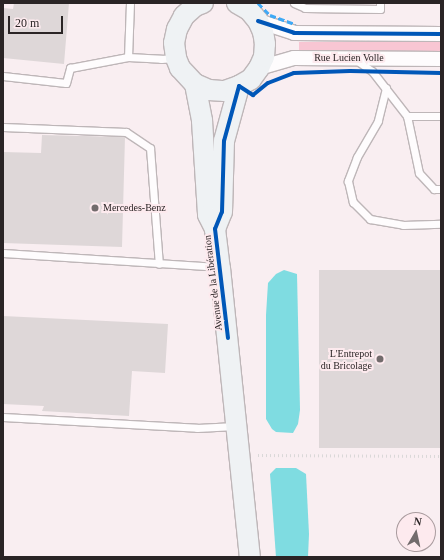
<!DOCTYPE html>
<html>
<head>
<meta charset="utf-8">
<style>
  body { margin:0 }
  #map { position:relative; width:444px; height:560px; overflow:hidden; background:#f9eef1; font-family:Georgia,serif }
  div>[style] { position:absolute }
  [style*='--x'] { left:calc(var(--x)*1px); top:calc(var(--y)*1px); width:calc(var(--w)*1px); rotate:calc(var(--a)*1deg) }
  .green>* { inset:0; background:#f8c6d3; transform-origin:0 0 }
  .water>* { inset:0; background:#7fdce1 }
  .building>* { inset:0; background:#ded7d8; transform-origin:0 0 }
  .path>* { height:2.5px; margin-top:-1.25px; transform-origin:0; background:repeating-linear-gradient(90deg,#dad8d8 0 1px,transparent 0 4px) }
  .roads { filter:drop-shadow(1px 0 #beb6b8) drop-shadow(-1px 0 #beb6b8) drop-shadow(0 1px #beb6b8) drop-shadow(0 -1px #beb6b8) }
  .service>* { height:7px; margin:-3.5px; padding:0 3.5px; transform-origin:3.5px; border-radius:3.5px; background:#fefcfd }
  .minor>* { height:14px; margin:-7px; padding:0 7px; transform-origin:7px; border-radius:7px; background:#fefcfd }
  .secondary>* { height:20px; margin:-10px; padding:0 10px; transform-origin:10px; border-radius:10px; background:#eff2f4 }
  .quiet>* { height:3px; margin-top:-1.5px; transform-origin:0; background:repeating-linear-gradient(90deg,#3fa9f5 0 6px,transparent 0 9px) }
  .cycleway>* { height:4px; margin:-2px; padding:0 2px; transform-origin:2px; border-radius:2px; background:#0057b8 }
  .dots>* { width:11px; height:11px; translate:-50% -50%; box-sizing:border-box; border:2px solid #fdeaee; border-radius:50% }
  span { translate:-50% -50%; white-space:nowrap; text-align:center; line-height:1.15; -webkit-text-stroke:4px #fdeaee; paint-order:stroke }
  .street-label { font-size:10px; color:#2a2425 }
  .poi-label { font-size:10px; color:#2a2425 }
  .left { translate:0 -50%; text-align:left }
  .right { translate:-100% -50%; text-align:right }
  .frame { position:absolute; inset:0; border:4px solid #2a2425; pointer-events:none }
  .north { position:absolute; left:396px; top:512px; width:40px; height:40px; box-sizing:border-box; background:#fdeaee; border:1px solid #a99b9e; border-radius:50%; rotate:9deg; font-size:11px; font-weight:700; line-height:16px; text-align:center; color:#2a2425 }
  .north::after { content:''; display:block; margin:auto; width:14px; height:18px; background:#726b6c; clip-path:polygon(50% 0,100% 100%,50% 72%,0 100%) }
  .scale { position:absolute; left:8px; top:16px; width:55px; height:18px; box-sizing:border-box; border:2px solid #2a2425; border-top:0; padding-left:5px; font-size:12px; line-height:14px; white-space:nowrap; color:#2a2425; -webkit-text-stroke:3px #fdeaee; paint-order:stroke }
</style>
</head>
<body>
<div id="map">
  <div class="green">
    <div style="left:299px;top:42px;width:142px;height:11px"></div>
  </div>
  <div class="water">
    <div style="clip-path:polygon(284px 270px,297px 274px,300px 410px,298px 424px,293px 433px,276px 432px,272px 429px,266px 419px,266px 315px,268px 283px,276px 274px)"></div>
    <div style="clip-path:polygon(276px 468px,296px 468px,306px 474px,309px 534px,308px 557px,276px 557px,270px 474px)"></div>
  </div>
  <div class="building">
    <div style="clip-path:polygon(14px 3px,69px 3px,64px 64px,3px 58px,3px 8px,13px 9px)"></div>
    <div style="clip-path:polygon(42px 135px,125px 137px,122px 247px,3px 243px,3px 152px,41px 153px)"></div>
    <div style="left:319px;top:270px;width:122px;height:178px"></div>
    <div style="clip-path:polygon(3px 316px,168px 324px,165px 373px,132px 371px,129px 416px,42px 411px,44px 406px,3px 404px)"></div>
  </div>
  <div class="path">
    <div style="--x:258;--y:455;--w:183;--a:0.3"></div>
  </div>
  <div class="roads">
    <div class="service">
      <div style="--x:130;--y:3;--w:54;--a:92.1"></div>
      <div style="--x:128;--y:57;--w:33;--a:3"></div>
      <div style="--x:161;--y:59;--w:14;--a:-4"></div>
      <div style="--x:294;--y:3;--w:12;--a:24"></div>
      <div style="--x:305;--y:8;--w:75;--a:0.8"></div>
      <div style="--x:380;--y:9;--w:6;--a:-90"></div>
      <div style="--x:356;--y:60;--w:19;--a:35"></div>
      <div style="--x:372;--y:71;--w:57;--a:52.1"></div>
      <div style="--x:407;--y:116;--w:34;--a:0"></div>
      <div style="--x:3;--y:76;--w:63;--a:6.3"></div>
      <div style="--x:66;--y:83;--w:16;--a:-75"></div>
      <div style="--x:70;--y:68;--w:59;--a:-10.7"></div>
      <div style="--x:386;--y:88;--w:34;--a:104"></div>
      <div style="--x:378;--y:121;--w:42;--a:120.3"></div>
      <div style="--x:357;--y:157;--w:26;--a:111"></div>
      <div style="--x:348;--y:181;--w:22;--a:77"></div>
      <div style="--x:353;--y:202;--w:24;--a:45"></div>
      <div style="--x:370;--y:219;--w:34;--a:10"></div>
      <div style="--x:403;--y:225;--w:38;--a:-2"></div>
      <div style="--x:407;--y:116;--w:58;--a:78.1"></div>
      <div style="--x:419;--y:173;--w:22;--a:47"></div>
      <div style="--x:434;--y:189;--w:7;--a:0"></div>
      <div style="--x:3;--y:127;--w:123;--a:2.3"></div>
      <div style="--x:126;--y:132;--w:29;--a:34"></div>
      <div style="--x:150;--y:148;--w:116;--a:85.6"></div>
      <div style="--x:3;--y:253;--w:215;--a:3.7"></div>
      <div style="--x:3;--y:417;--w:194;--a:3.2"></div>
      <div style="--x:197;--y:428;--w:38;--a:-3"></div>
    </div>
    <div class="minor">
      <div style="--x:258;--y:21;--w:38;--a:18"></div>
      <div style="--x:294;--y:33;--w:147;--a:0.4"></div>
      <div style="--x:259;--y:68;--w:36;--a:-16"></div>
      <div style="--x:294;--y:58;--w:147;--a:0.4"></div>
    </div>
    <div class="secondary">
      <div style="--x:203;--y:3;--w:9;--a:159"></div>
      <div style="--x:195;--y:6;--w:15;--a:138"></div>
      <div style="--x:184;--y:16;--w:15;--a:118"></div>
      <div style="--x:177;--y:29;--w:14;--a:102"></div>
      <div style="--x:174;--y:43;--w:15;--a:82"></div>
      <div style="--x:176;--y:58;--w:11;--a:68"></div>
      <div style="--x:180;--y:68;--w:22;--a:47"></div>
      <div style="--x:195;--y:84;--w:15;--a:23"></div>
      <div style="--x:209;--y:90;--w:16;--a:4"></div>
      <div style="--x:225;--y:91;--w:15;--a:-20"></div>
      <div style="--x:239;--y:86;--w:14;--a:-30"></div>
      <div style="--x:251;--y:79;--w:14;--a:-54"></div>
      <div style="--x:259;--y:68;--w:12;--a:-66"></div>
      <div style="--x:264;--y:57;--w:13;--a:-86"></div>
      <div style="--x:265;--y:44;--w:12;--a:-99"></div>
      <div style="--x:263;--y:32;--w:12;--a:-114"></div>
      <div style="--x:258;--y:21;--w:14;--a:-129"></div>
      <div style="--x:249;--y:10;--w:14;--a:-150"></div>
      <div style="--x:195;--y:84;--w:38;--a:79"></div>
      <div style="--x:202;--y:121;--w:94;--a:86.3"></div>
      <div style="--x:208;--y:215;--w:16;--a:63"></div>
      <div style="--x:215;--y:229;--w:39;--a:83"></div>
      <div style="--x:220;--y:268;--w:291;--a:84.1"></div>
      <div style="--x:215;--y:229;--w:18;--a:-68"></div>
      <div style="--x:222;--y:212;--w:71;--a:-88.4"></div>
      <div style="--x:224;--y:141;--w:57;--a:-74.7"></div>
    </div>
  </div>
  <div class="quiet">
    <div style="--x:258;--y:3;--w:17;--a:45"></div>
    <div style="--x:270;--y:15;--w:27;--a:20"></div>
  </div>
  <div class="cycleway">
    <div style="--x:258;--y:21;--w:38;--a:18"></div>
    <div style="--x:294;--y:33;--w:147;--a:0.4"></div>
    <div style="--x:228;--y:338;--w:110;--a:-96.8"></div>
    <div style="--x:215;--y:229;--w:18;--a:-68"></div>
    <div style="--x:222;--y:212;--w:71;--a:-88.4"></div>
    <div style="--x:224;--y:141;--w:57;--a:-74.7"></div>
    <div style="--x:239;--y:86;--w:17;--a:33"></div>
    <div style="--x:253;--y:95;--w:19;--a:-39"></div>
    <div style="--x:268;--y:83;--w:28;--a:-21"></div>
    <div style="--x:294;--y:73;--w:56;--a:-2"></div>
    <div style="--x:350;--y:71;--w:91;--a:1.3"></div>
  </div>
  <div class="dots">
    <div style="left:95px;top:208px;background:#726b6c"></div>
    <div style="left:380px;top:359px;background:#726b6c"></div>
  </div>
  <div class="street-label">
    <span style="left:349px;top:58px">Rue Lucien Volle</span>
    <span style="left:213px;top:283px;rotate:-97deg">Avenue de la Libération</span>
  </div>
  <div class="poi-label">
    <span class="left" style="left:103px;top:208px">Mercedes-Benz</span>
    <span class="right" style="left:372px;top:359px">L'Entrepot<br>du Bricolage</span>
  </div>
  <div class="frame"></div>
  <div class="north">N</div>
  <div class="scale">20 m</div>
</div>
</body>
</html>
